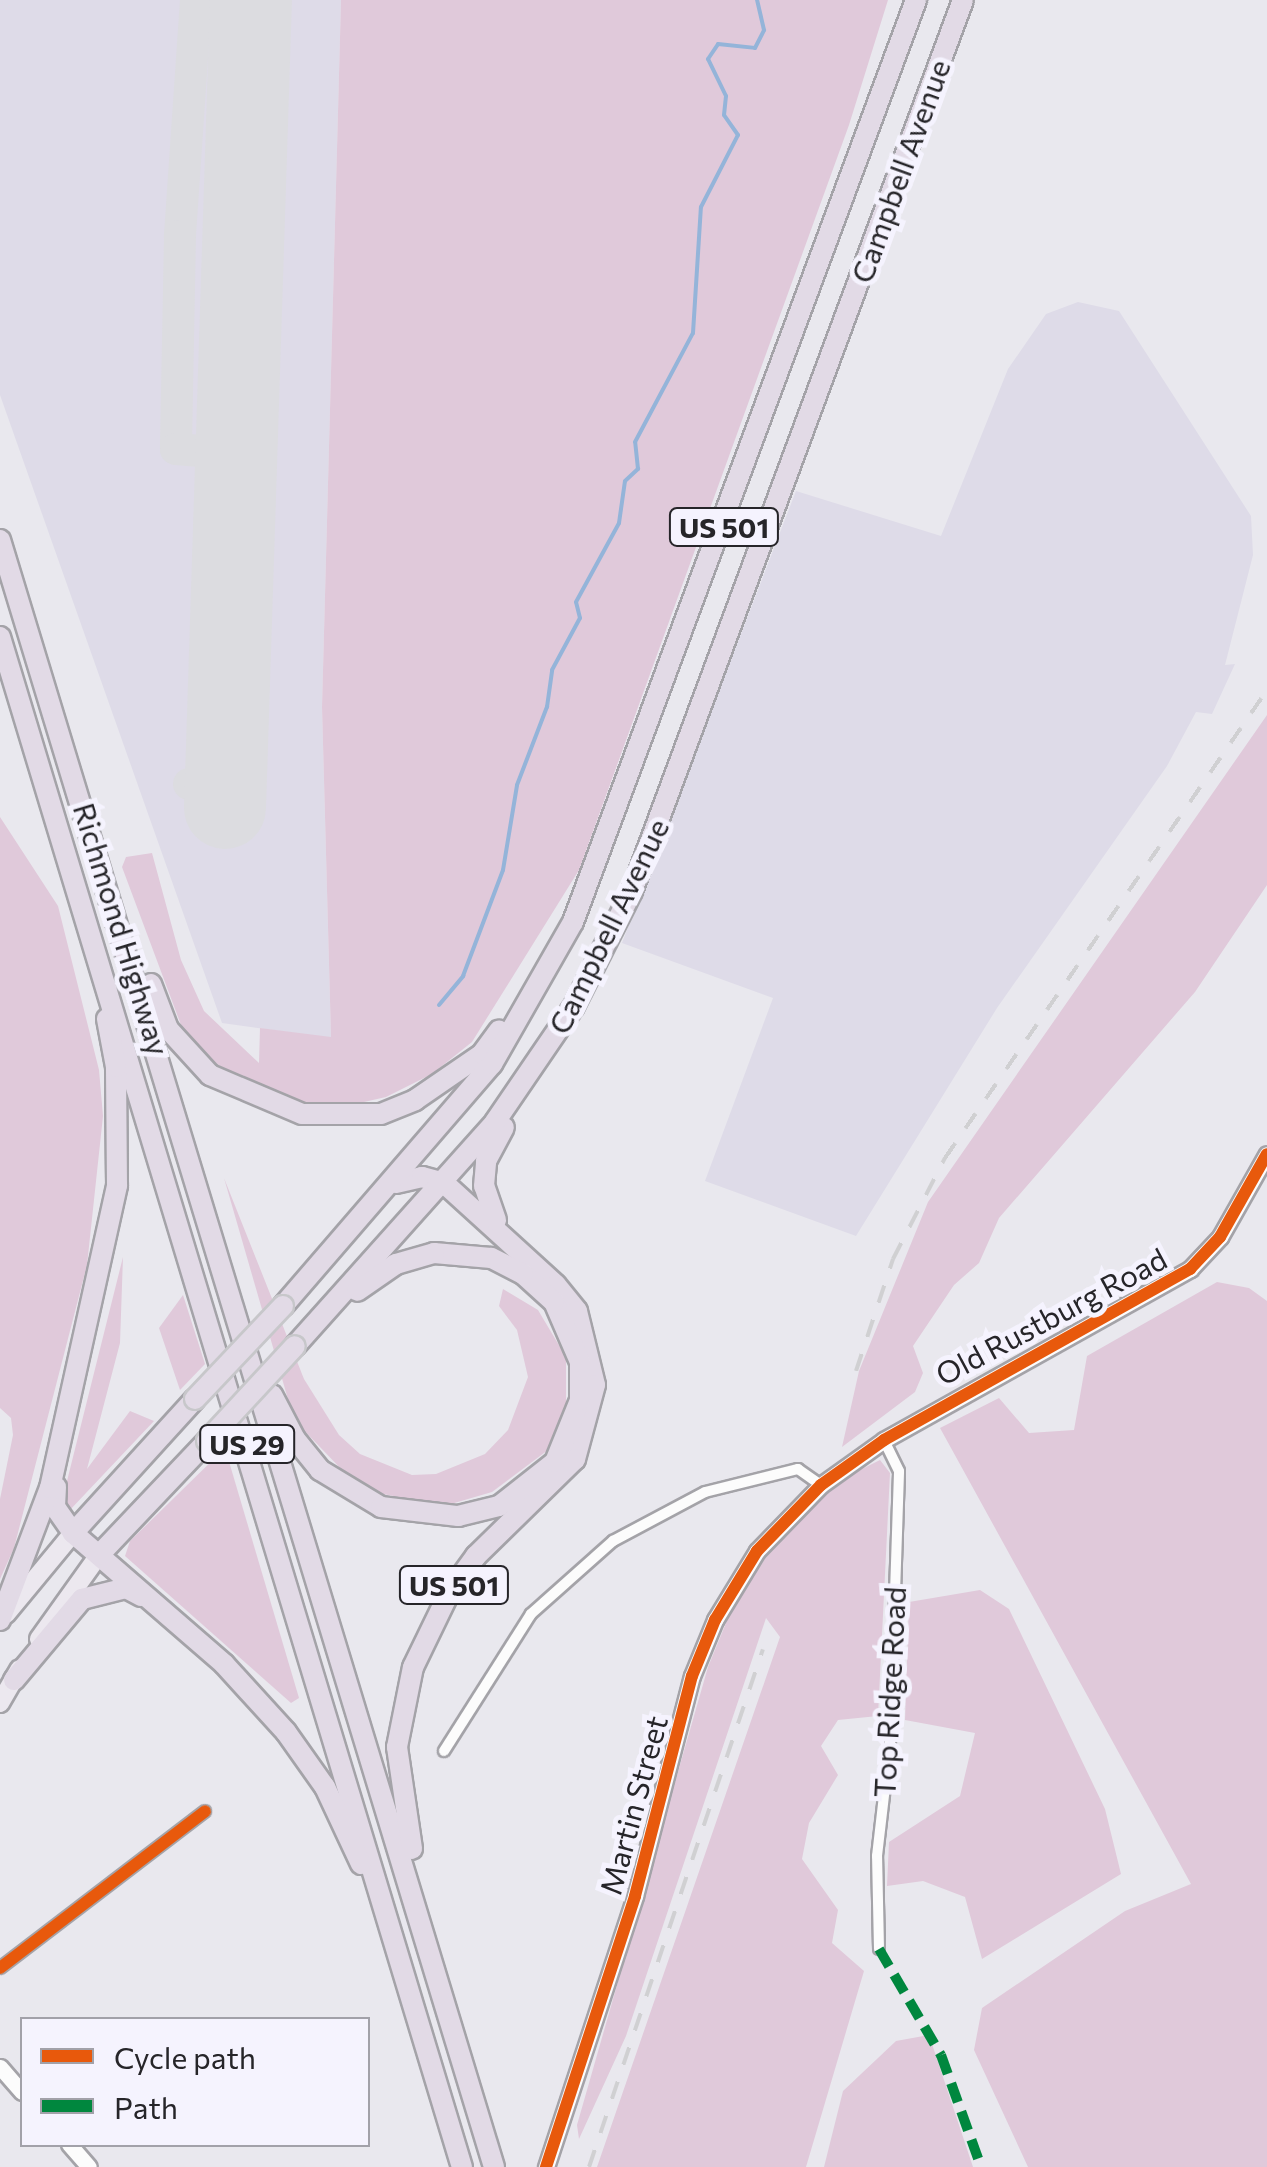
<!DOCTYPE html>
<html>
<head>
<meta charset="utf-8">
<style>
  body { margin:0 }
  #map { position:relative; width:1267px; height:2167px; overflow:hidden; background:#e9e8ee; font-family:Commissioner,sans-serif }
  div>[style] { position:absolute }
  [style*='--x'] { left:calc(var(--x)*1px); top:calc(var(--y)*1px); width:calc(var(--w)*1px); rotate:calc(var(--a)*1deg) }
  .built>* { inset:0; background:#dedbe8 }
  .green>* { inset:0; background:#e0c9da }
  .stream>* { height:4px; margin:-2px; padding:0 2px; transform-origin:2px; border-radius:2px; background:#94b4d9 }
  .taxiway>* { height:32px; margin:-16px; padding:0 16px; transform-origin:16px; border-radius:16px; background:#dcdce0 }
  .runway>* { height:82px; margin:-41px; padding:0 41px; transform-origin:41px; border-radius:41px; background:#dcdce0 }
  .roads { filter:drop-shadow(2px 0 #a4a3a8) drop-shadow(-2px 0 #a4a3a8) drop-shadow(0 2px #a4a3a8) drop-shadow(0 -2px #a4a3a8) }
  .street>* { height:10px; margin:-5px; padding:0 5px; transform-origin:5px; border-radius:5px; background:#fcfcfc }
  .secondary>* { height:15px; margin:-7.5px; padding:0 7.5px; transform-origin:7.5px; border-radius:7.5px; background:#fcfcfc }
  .primary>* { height:18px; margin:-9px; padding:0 9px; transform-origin:9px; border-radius:9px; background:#ece8ef }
  .highway>* { height:20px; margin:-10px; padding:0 10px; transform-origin:10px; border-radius:10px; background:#e2dae6 }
  .rail>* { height:4px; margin-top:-2px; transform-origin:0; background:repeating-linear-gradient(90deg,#d0d0d2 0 18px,transparent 0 36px) }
  .bridges { filter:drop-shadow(2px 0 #c7c7ca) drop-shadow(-2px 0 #c7c7ca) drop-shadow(0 2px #c7c7ca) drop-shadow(0 -2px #c7c7ca) }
  .highway-bridge>* { height:20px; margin:-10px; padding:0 10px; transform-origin:10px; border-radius:10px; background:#e2dae6 }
  .quiet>* { height:10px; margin-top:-5px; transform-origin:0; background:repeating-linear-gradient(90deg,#00873e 0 20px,transparent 0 30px) }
  .cycleway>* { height:12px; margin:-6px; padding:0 6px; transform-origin:6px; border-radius:6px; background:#e8590c }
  span { translate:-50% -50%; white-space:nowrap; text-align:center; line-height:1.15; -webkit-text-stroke:10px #f5f3fe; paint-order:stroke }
  .shield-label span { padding:2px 8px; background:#f5f3fe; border:2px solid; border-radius:8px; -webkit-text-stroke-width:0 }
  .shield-label { font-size:28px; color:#262529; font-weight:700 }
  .street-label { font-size:30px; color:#262529 }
  .legend { position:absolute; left:20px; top:2017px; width:350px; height:130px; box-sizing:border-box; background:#f5f3fe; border:2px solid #a2a1a9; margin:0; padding:12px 18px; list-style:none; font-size:30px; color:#262529 }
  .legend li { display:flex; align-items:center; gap:20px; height:50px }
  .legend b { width:50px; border:2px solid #a2a1a9 }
</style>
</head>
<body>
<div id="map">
  <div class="built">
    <div style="clip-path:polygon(0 0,341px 0,322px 707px,331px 1038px,222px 1023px,0 395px)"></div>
    <div style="clip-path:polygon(1078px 302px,1119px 311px,1251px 516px,1253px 555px,1225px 665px,1235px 664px,1212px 714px,1196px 712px,1167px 766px,997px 1008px,856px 1236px,705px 1181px,773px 998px,622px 943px,796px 491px,941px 536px,1008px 369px,1046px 314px)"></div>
  </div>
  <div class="green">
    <div style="clip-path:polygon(341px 0,888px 0,849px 125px,579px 870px,472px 1042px,432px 1074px,386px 1097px,342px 1107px,308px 1104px,251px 1085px,212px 1061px,184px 1033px,122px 867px,126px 857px,152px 853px,181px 960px,204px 1011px,259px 1063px,260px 1028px,331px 1037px,322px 707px)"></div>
    <div style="clip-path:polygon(1267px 715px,1267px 885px,1195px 992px,999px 1218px,979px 1263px,954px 1285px,913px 1346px,923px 1373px,915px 1392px,842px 1447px,859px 1371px,928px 1202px)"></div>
    <div style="clip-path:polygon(0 817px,58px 906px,99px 1070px,103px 1116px,87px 1265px,14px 1548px,0 1579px,0 1499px,13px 1435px,11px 1418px,0 1408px)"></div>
    <div style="clip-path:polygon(224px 1178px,304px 1379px,339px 1435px,360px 1454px,412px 1475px,436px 1474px,485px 1454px,508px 1430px,528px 1377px,517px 1330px,499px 1306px,503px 1289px,538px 1310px,566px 1357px,566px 1408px,548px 1450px,492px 1492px,444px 1506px,378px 1493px,344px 1472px,294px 1420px)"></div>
    <div style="clip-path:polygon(123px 1257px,120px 1343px,87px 1469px,130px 1411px,154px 1421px,69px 1511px,64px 1493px)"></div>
    <div style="clip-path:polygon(1217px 1282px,1249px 1288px,1267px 1301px,1267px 2167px,1028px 2167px,974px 2050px,982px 2008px,1125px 1911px,1191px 1884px,940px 1428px,999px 1398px,1029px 1433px,1074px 1430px,1087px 1356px)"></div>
    <div style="clip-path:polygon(183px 1295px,205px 1364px,180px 1390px,159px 1328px)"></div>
    <div style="clip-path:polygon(225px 1448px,299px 1698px,291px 1703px,125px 1556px,130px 1541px)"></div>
    <div style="clip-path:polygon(880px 1460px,890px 1473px,878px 1716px,838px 1720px,821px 1746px,838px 1775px,809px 1823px,802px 1859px,838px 1910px,832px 1943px,864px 1971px,806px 2167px,597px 2167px,780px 1637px,766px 1618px,626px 2036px,579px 2139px,577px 2125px,708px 1667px,735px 1601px,772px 1549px,830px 1485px)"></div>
    <div style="clip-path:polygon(980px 1590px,1009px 1609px,1105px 1809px,1121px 1874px,982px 1959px,965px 1897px,923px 1881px,887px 1886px,889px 1842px,960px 1796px,975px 1733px,905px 1720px,909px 1602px)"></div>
    <div style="clip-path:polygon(929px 2035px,973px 2167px,824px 2167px,843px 2091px,896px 2041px)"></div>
  </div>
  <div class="stream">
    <div style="--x:439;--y:1005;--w:38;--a:-50"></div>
    <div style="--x:463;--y:976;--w:113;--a:-69.3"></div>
    <div style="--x:503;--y:870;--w:86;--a:-80.6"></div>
    <div style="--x:517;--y:785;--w:84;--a:-69"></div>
    <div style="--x:547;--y:707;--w:37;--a:-82"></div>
    <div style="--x:552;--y:670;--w:59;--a:-61.7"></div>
    <div style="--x:580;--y:618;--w:16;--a:-104"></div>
    <div style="--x:576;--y:602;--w:90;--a:-61.4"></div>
    <div style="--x:619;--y:523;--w:42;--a:-81.9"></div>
    <div style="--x:625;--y:481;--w:18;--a:-43"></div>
    <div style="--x:638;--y:469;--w:27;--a:-96"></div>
    <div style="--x:635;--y:442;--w:123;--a:-62"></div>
    <div style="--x:693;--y:333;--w:126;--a:-86.4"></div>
    <div style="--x:701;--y:207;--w:81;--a:-62.8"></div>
    <div style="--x:738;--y:135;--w:24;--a:-125"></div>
    <div style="--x:724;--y:115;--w:19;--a:-84"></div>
    <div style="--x:726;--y:96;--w:41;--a:-115.9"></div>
    <div style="--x:708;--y:59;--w:18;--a:-56"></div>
    <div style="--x:718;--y:44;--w:37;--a:6"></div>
    <div style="--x:755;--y:48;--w:20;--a:-63"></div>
    <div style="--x:764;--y:30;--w:31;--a:-103"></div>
  </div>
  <div class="taxiway">
    <div style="--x:196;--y:0;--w:237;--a:93.9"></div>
    <div style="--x:180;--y:236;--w:213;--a:91.1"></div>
    <div style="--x:176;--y:449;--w:60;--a:4.8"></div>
    <div style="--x:189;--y:784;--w:37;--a:5"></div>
  </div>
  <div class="runway">
    <div style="--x:225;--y:808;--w:808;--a:-88.16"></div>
  </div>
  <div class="roads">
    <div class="street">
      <div style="--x:444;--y:1751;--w:162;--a:-57.6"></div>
      <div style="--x:531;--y:1614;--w:110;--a:-41.7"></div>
      <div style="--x:613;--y:1541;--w:104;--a:-28"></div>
      <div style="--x:705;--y:1492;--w:96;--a:-13.9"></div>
      <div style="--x:798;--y:1469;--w:28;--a:35"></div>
      <div style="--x:879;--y:1949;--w:93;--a:-91.2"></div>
      <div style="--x:877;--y:1856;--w:113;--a:-83.4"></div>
      <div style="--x:890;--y:1744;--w:273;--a:-88.1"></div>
      <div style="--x:899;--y:1471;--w:34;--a:-116"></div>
      <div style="--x:0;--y:1968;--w:258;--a:-37.4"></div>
    </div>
    <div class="secondary">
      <div style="--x:0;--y:2067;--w:33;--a:49"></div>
      <div style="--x:69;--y:2144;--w:30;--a:49"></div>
      <div style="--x:546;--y:2167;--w:285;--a:-71.8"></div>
      <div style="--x:635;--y:1896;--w:227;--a:-75.5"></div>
      <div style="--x:692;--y:1676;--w:61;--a:-67.7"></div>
      <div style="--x:715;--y:1620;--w:81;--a:-58.7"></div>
      <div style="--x:757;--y:1551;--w:92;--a:-45.9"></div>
      <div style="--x:821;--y:1485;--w:77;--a:-35.5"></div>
      <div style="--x:884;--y:1440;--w:351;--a:-29.2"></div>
      <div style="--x:1190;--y:1269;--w:44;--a:-46.8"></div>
      <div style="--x:1220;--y:1237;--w:95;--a:-60.5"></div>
    </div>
    <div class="primary">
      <div style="--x:6;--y:1614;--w:105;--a:-50.4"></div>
      <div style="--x:39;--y:1639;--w:103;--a:-54.5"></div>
      <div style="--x:0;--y:1703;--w:39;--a:-60"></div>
    </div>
    <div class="highway">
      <div style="--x:0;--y:540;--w:1700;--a:73.11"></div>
      <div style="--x:0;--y:637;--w:1598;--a:73.2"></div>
      <div style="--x:151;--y:984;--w:48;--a:69.3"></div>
      <div style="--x:168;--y:1029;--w:62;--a:47.6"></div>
      <div style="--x:210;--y:1075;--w:100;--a:23"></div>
      <div style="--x:302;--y:1114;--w:79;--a:0"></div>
      <div style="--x:381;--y:1114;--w:37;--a:-22"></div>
      <div style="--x:415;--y:1100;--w:81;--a:-34.5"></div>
      <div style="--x:482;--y:1054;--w:29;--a:-54"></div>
      <div style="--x:396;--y:1183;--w:27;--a:-13"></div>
      <div style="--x:422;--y:1177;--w:23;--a:15"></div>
      <div style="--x:444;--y:1183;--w:151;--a:42.3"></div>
      <div style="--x:556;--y:1285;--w:33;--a:51"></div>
      <div style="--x:577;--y:1311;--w:76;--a:76.3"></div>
      <div style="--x:595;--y:1385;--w:77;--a:105.1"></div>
      <div style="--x:575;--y:1459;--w:139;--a:135.6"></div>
      <div style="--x:476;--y:1556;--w:46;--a:126.1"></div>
      <div style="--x:449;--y:1593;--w:82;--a:115.9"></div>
      <div style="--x:413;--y:1667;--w:82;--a:101.3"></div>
      <div style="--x:397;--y:1747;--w:103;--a:81.6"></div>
      <div style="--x:496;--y:1220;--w:36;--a:-109"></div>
      <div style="--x:484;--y:1186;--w:25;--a:-85"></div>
      <div style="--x:486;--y:1161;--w:38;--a:-62"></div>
      <div style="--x:283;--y:1306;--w:320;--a:-49.2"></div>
      <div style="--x:492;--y:1064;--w:163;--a:-60.3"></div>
      <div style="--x:573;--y:922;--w:984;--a:-69.59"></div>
      <div style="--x:295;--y:1346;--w:300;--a:-48.2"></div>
      <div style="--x:495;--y:1122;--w:140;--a:-55.7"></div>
      <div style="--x:574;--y:1006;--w:129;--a:-63.2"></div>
      <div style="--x:632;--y:891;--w:950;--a:-69.62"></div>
      <div style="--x:272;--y:1395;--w:50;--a:62.4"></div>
      <div style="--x:295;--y:1439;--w:40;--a:51"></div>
      <div style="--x:320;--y:1470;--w:71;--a:31.2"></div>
      <div style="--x:381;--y:1507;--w:78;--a:6.7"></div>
      <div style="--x:458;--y:1516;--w:42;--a:-13.7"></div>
      <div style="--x:499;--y:1506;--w:71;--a:-38.2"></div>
      <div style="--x:555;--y:1462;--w:67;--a:-68"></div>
      <div style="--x:580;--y:1400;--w:38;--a:-90"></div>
      <div style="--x:580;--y:1362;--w:65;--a:-113.4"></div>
      <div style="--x:554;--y:1302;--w:42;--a:-137.9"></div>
      <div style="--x:523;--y:1274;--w:36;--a:-153"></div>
      <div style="--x:491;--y:1258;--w:57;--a:-175"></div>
      <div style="--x:434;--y:1253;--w:40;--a:164"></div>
      <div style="--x:396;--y:1264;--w:47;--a:145.3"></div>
      <div style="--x:56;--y:1487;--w:20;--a:93"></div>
      <div style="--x:55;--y:1507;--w:32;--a:55"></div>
      <div style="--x:73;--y:1533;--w:200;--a:40.9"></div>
      <div style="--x:224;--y:1664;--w:92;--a:47.6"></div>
      <div style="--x:286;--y:1732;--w:67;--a:54.7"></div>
      <div style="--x:325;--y:1787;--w:85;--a:64.9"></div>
      <div style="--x:73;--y:1533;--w:181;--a:-47.7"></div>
      <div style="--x:99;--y:1555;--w:157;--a:-46.5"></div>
      <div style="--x:0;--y:1620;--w:141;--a:-69.3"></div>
      <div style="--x:50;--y:1488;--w:310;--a:-77.5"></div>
      <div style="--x:117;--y:1185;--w:118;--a:-90.5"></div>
      <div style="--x:116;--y:1067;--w:49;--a:-100.6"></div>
      <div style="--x:14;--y:1680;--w:106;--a:-50"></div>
      <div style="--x:82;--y:1599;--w:45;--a:-14"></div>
      <div style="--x:126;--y:1588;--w:17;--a:28"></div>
    </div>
  </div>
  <div class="rail">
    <div style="--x:856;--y:1371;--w:118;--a:-71.7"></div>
    <div style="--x:893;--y:1259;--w:114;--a:-62.8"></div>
    <div style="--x:945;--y:1158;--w:568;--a:-55.47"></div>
    <div style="--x:589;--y:2167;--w:546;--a:-71.43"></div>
  </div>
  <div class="bridges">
    <div class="highway-bridge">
      <div style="--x:195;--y:1399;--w:128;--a:-46.6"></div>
      <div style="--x:207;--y:1441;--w:129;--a:-47.2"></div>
    </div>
  </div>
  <div class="quiet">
    <div style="--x:879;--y:1949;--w:123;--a:59.7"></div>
    <div style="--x:941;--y:2055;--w:119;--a:70.3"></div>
  </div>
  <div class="cycleway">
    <div style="--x:0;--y:1968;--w:258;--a:-37.4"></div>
    <div style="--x:546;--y:2167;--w:285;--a:-71.8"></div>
    <div style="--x:635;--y:1896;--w:227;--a:-75.5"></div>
    <div style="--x:692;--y:1676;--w:61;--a:-67.7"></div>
    <div style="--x:715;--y:1620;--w:81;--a:-58.7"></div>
    <div style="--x:757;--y:1551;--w:92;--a:-45.9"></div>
    <div style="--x:821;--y:1485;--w:77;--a:-35.5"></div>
    <div style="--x:884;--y:1440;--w:351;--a:-29.2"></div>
    <div style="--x:1190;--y:1269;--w:44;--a:-46.8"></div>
    <div style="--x:1220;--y:1237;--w:95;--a:-60.5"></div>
  </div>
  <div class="shield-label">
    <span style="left:724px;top:527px">US 501</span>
    <span style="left:247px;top:1444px">US 29</span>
    <span style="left:454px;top:1585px">US 501</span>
  </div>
  <div class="street-label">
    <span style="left:900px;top:171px;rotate:-70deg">Campbell Avenue</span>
    <span style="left:608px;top:926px;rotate:-64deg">Campbell Avenue</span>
    <span style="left:122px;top:929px;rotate:73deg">Richmond Highway</span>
    <span style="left:1051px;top:1316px;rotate:-28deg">Old Rustburg Road</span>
    <span style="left:889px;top:1692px;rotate:-87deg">Top Ridge Road</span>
    <span style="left:633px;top:1805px;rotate:-75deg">Martin Street</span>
  </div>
  <ul class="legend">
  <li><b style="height:12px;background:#e8590c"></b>Cycle path</li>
  <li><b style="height:12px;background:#00873e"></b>Path</li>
  </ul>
</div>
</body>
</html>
